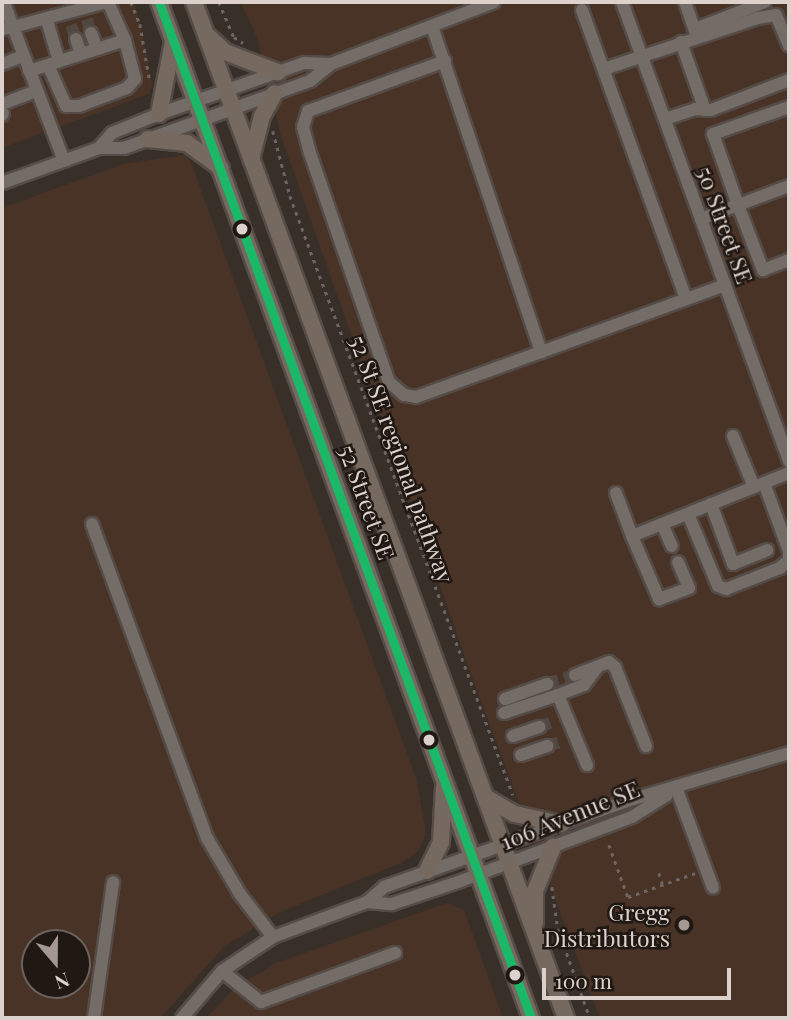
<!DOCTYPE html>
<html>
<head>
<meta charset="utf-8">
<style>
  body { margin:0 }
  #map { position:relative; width:791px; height:1020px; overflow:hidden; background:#392f29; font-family:"Playfair Display",serif }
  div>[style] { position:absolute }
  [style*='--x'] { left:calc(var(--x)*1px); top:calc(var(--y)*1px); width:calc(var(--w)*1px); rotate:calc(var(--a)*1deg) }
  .built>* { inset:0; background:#483326 }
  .minor-tunnel>* { height:12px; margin-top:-6px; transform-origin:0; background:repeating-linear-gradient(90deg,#514741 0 12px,transparent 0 18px) }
  .path>* { height:2.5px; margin-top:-1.25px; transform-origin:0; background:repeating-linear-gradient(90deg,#6d6561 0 3.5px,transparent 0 8.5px) }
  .roads { filter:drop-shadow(2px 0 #554c47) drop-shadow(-2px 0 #554c47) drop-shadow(0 2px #554c47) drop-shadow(0 -2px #554c47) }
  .minor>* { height:12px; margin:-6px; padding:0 6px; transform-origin:6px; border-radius:6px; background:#746c67 }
  .major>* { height:16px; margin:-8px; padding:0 8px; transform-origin:8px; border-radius:8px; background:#766a60 }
  .bus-1>* { height:9px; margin:-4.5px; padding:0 4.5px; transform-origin:4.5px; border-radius:4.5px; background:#1ab867 }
  .dots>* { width:19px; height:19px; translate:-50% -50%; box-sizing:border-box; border:4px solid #201813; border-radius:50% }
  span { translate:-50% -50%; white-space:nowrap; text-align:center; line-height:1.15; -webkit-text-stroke:5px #201813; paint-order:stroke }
  .street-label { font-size:23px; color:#dcd2cb }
  .poi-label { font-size:23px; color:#dcd2cb }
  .right { translate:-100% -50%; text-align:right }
  .frame { position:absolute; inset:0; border:4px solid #dcd2cb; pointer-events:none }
  .north { position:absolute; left:21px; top:929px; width:70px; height:70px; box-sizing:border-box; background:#201813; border:2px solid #6b625d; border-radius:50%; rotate:160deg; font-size:19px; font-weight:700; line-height:28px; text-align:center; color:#dcd2cb }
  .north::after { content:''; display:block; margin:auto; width:24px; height:32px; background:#a39992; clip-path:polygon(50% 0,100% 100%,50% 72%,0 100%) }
  .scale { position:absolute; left:542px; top:968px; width:189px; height:32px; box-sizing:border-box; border:4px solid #dcd2cb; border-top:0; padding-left:9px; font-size:21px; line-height:24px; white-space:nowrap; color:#dcd2cb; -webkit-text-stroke:5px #201813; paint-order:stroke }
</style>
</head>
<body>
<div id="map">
  <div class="built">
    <div style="clip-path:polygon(2px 2px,133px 2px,141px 24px,152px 85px,149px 94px,2px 148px)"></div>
    <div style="clip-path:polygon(241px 2px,789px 2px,789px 1018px,600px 1018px,475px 685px,281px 136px,258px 40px)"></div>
    <div style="clip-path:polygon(evenodd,184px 155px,190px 160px,417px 781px,426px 833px,419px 850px,403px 862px,278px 913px,224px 947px,160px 1018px,2px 1018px,2px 208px,123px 164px,184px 155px,35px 943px,77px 943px,77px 985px,35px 985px,35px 943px)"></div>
    <div style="clip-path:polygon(447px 903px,464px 910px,503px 1018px,206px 1018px,236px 987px,276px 963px)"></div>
  </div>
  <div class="minor-tunnel">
    <div style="--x:87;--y:19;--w:15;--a:74"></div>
    <div style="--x:71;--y:25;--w:15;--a:70"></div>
    <div style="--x:547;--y:684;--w:29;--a:-18"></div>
    <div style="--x:539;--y:727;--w:17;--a:-21"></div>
    <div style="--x:547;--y:746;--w:17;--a:-17"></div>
  </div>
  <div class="path">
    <div style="--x:131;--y:2;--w:24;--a:68"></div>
    <div style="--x:140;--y:24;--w:59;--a:80.2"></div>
    <div style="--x:219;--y:2;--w:38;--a:67"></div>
    <div style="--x:234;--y:37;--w:11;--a:34"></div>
    <div style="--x:273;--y:131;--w:67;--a:75.3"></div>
    <div style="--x:290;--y:196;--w:639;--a:69.58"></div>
    <div style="--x:609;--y:845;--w:55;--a:69.9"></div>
    <div style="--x:628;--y:897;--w:71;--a:-19.7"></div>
    <div style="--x:659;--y:873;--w:13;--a:72"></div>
    <div style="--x:552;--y:887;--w:42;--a:81.9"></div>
    <div style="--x:558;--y:929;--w:95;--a:70.2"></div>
  </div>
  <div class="roads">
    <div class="minor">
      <div style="--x:622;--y:2;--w:489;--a:70"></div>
      <div style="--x:685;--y:2;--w:36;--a:71"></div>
      <div style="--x:582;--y:10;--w:307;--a:70.2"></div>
      <div style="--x:47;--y:21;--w:42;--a:73.3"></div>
      <div style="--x:432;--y:26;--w:344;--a:71.5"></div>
      <div style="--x:541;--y:352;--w:196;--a:-20"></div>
      <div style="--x:2;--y:29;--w:11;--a:-10"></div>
      <div style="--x:13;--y:27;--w:27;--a:-110"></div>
      <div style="--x:695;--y:29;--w:75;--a:-21.1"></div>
      <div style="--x:91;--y:33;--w:17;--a:69"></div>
      <div style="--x:76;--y:39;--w:16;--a:72"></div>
      <div style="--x:681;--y:42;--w:72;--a:70.6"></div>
      <div style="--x:445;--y:61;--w:146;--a:159.9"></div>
      <div style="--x:308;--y:111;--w:17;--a:107"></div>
      <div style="--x:303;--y:127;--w:27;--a:75"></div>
      <div style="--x:310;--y:153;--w:242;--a:71"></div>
      <div style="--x:389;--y:382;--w:20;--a:41"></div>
      <div style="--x:404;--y:395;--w:12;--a:9"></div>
      <div style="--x:416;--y:397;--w:133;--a:-19.8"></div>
      <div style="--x:2;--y:64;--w:22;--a:-21"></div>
      <div style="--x:48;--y:65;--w:45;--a:66.3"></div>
      <div style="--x:66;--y:106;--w:13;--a:0"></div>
      <div style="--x:79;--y:106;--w:51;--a:-20.6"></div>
      <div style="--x:127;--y:88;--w:12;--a:-48"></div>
      <div style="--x:135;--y:79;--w:40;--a:-104.4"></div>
      <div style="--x:604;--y:69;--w:162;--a:-18.3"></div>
      <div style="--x:758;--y:18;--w:18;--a:-9"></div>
      <div style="--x:776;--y:15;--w:33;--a:67"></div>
      <div style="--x:29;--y:71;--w:101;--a:-17.9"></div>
      <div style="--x:125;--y:40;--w:42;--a:-114.1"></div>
      <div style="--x:2;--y:104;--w:36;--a:-21"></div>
      <div style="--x:789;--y:107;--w:81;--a:160.4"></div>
      <div style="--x:713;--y:134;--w:75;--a:70.6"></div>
      <div style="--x:738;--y:205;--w:54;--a:-20.4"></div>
      <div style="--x:2;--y:115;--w:2;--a:-63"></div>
      <div style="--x:665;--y:119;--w:32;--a:-18"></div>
      <div style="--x:695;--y:109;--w:16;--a:4"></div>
      <div style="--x:711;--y:110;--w:84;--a:-21"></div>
      <div style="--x:99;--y:148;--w:20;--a:-49"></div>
      <div style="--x:112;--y:133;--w:51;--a:-22"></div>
      <div style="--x:159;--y:114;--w:154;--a:-19.4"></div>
      <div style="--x:304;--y:63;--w:27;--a:2"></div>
      <div style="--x:64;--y:161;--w:143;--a:-110.8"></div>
      <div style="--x:13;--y:27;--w:97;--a:-14.9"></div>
      <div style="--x:2;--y:183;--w:103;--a:-19.8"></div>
      <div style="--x:99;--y:148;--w:25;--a:0"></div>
      <div style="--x:124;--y:148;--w:198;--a:-19.8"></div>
      <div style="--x:310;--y:81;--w:27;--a:-39"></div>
      <div style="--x:331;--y:64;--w:174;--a:-20.8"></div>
      <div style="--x:701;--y:219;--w:40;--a:-21"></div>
      <div style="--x:738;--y:205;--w:70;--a:69"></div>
      <div style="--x:763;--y:270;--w:28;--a:-21"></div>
      <div style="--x:733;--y:436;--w:55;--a:67.6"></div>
      <div style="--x:616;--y:493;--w:46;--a:69.6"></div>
      <div style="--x:632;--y:536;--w:169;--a:-21.9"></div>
      <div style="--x:711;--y:504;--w:64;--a:69.9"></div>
      <div style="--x:733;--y:564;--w:37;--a:-22"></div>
      <div style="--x:688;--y:514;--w:78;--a:67.4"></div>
      <div style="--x:718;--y:586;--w:9;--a:21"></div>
      <div style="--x:726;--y:589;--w:58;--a:-21.3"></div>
      <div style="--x:780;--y:568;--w:12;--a:-42"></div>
      <div style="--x:789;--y:560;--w:9;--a:-90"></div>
      <div style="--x:789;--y:551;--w:72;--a:-110.2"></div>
      <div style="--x:92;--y:524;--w:334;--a:69.9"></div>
      <div style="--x:207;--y:838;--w:65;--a:59.5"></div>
      <div style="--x:240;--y:894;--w:54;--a:52.5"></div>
      <div style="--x:662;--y:524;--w:24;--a:66"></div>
      <div style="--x:632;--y:536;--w:69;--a:66.8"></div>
      <div style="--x:659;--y:599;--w:32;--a:-20"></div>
      <div style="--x:689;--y:588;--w:28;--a:-113"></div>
      <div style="--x:575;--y:675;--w:36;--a:-21"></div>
      <div style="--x:609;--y:662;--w:8;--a:40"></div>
      <div style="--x:615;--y:667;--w:85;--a:68.6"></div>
      <div style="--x:558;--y:695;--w:28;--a:-21"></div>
      <div style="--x:584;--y:685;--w:21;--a:-53"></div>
      <div style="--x:505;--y:699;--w:45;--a:-19.7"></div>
      <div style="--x:504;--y:713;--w:57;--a:-18.4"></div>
      <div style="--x:558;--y:695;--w:76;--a:67.5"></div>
      <div style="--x:513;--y:736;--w:28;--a:-19"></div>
      <div style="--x:521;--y:755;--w:28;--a:-19"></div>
      <div style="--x:677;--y:790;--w:104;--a:69.8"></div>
      <div style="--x:367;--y:902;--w:25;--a:5"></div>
      <div style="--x:392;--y:904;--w:70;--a:-18.4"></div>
      <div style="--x:458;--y:882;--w:186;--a:-20.5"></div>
      <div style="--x:632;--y:817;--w:41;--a:-32.2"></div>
      <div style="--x:222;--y:971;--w:50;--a:38.5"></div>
      <div style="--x:261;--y:1002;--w:143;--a:-20.1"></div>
      <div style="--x:94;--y:1018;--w:137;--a:-82"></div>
      <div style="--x:182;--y:1018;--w:62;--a:-49.6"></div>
      <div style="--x:222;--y:971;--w:61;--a:-33.7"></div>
      <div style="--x:273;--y:937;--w:100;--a:-20.4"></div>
      <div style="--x:367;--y:902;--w:23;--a:-41"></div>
      <div style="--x:384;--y:887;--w:264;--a:-19.5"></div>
      <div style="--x:633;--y:799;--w:163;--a:-16.4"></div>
    </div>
    <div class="major">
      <div style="--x:159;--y:2;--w:1082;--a:69.89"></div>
      <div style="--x:194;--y:2;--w:1082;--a:69.89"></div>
      <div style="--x:208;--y:36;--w:23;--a:43"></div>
      <div style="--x:225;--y:52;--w:57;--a:20.7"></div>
      <div style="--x:159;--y:114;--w:73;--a:-79"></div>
      <div style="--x:148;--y:139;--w:39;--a:6"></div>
      <div style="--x:187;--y:143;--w:42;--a:36.3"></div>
      <div style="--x:251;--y:159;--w:44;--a:-75.7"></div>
      <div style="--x:262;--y:116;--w:26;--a:-61"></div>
      <div style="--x:485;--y:797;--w:34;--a:30"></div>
      <div style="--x:515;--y:814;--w:47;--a:12.3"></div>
      <div style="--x:427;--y:871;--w:32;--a:-64"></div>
      <div style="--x:441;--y:842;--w:55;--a:-86.9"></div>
      <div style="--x:535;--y:923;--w:32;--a:-90"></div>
      <div style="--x:535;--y:891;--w:48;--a:-67.8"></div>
    </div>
  </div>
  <div class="bus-1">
    <div style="--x:159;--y:2;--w:1082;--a:69.89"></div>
  </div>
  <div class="dots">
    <div style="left:242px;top:229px;background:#dcd2cb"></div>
    <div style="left:429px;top:740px;background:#dcd2cb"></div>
    <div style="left:684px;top:925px;background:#a39992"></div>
    <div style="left:515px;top:975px;background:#dcd2cb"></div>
  </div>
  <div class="street-label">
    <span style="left:725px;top:225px;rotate:70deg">50 Street SE</span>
    <span style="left:402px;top:459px;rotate:70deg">52 St SE regional pathway</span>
    <span style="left:367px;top:502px;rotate:70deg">52 Street SE</span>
    <span style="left:570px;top:815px;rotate:-22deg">106 Avenue SE</span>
  </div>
  <div class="poi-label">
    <span class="right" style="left:670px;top:925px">Gregg<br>Distributors</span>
  </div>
  <div class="frame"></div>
  <div class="north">N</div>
  <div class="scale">100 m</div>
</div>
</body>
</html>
